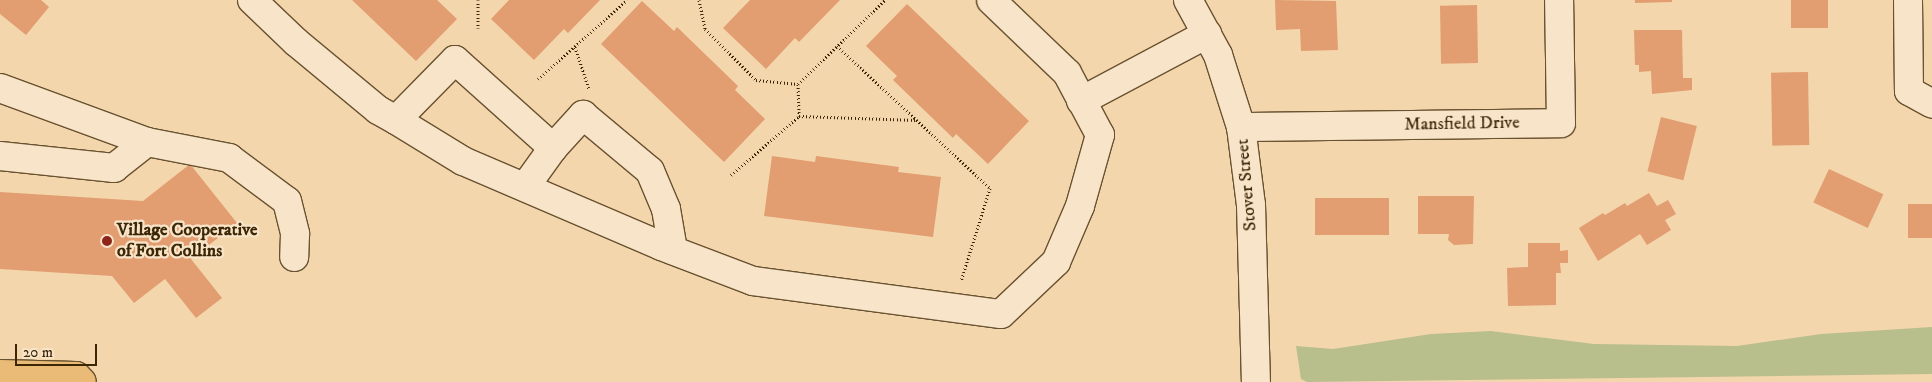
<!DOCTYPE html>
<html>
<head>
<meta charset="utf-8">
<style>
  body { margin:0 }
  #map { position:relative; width:1932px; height:382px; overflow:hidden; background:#f4d6ac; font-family:"IM FELL DW Pica",serif }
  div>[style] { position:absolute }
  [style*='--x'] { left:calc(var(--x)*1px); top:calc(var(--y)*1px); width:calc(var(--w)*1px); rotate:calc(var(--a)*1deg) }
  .green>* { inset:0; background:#b8be8c }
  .building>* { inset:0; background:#e29d71; transform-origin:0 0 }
  .path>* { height:3px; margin-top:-1.5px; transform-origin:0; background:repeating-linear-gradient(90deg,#3b2606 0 1px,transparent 0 3.5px) }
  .roads { filter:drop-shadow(1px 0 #695230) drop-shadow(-1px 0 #695230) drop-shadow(0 1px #695230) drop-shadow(0 -1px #695230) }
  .minor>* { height:28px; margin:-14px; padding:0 14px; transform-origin:14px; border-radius:14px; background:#f8e4c9 }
  .major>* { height:28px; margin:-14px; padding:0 14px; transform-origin:14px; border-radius:14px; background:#eabb76 }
  .dots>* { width:14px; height:14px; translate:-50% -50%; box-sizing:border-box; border:2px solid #f8e4c9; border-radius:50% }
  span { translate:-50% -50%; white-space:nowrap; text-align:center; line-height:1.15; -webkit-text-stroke:4.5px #f8e4c9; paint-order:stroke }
  .street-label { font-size:18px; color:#3b2606 }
  .poi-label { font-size:18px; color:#3b2606; font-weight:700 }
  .left { translate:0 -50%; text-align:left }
  .scale { position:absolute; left:15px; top:344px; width:82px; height:22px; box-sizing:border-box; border:2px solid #3b2606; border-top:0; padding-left:6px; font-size:15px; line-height:18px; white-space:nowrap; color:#3b2606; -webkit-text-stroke:4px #f8e4c9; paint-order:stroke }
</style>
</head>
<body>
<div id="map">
  <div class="green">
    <div style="clip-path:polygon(1932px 327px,1932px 374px,1307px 382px,1301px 379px,1296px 346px,1333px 349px,1431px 334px,1491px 331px,1594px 344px,1737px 346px,1821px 334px)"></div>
  </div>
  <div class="building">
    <div style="clip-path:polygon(0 0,41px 0,49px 7px,26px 35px,0 14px)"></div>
    <div style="clip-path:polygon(352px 0,437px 0,457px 19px,416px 61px)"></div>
    <div style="clip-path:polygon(509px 0,600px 0,568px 33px,564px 29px,534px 60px,491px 19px)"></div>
    <div style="clip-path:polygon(750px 0,840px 0,799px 42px,795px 38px,766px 69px,723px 28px)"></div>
    <div style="clip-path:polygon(1275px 0,1336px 1px,1338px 50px,1301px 51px,1300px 29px,1276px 30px)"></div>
    <div style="clip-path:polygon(1635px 0,1672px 0,1672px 2px,1635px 3px)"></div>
    <div style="left:1791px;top:0;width:37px;height:28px"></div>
    <div style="clip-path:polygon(642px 1px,674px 31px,677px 27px,738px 86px,735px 90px,765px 119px,724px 162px,601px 44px)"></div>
    <div style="clip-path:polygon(907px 4px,1029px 121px,988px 164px,956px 134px,953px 138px,893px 80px,897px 76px,866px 46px)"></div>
    <div style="left:1477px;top:5px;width:58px;height:37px;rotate:89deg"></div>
    <div style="clip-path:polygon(1634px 30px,1682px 30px,1683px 78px,1692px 78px,1692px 90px,1652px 94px,1651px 71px,1639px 72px,1639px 65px,1635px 65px)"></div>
    <div style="left:1808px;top:72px;width:73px;height:37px;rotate:89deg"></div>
    <div style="left:1661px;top:117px;width:37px;height:56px;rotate:14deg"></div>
    <div style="clip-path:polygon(772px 156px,815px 162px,816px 156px,899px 167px,898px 172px,941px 177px,933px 237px,764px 216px)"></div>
    <div style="clip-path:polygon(190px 164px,237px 223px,191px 259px,222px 298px,196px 318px,165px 279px,134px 303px,112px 276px,0 269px,0 192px,143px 201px)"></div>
    <div style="left:1829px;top:169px;width:60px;height:37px;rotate:25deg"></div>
    <div style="clip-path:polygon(1649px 193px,1657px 206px,1668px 200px,1676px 214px,1665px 220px,1671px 230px,1647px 245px,1640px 234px,1598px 261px,1579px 228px,1603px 213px,1605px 215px,1625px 203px,1627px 206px)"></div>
    <div style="clip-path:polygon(1418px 196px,1474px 196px,1473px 244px,1454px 245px,1448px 240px,1449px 234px,1418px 234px)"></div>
    <div style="left:1389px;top:198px;width:37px;height:74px;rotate:90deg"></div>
    <div style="left:1932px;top:204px;width:34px;height:24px;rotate:90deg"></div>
    <div style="clip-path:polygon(1528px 243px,1560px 243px,1560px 251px,1568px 250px,1568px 263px,1560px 263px,1561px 273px,1556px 273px,1556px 305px,1508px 306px,1507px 268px,1528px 267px)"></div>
  </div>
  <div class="path">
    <div style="--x:478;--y:0;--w:28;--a:90"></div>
    <div style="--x:699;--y:0;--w:30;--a:78"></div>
    <div style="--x:705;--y:29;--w:72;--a:45"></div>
    <div style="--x:756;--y:80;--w:42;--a:5.4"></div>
    <div style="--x:798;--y:84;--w:121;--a:-44"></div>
    <div style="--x:837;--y:46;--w:209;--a:42.9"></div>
    <div style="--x:990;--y:188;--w:97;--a:107.3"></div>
    <div style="--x:575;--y:47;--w:44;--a:71.6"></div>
    <div style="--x:538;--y:79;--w:119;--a:-41.6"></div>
    <div style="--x:798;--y:84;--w:32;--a:88"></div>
    <div style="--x:799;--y:116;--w:117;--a:2"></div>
    <div style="--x:731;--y:175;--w:90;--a:-40.9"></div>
  </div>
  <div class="roads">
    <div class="minor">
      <div style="--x:252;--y:0;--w:61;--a:43.7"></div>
      <div style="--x:296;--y:42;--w:107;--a:39.7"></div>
      <div style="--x:378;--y:110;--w:21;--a:29"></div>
      <div style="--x:396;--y:120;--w:79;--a:31.5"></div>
      <div style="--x:463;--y:161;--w:215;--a:23.2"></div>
      <div style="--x:661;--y:246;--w:98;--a:20.8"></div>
      <div style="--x:753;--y:281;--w:250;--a:7.6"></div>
      <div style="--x:1001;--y:314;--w:76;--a:-43.4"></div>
      <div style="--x:1056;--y:262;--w:61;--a:-66.8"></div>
      <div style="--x:1080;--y:206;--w:74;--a:-74.3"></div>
      <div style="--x:1100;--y:135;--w:70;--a:-118"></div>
      <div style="--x:1067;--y:73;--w:105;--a:-136.2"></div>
      <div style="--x:1188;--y:0;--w:63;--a:61.4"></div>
      <div style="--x:1218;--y:55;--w:76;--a:72.3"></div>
      <div style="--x:1241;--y:127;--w:79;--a:82.7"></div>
      <div style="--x:1251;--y:205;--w:177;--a:88.4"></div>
      <div style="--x:1908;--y:0;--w:91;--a:89.4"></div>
      <div style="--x:1909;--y:91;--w:26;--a:29"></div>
      <div style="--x:0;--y:88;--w:157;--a:20.2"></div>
      <div style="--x:147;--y:142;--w:84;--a:11"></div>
      <div style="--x:229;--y:158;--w:72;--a:36.6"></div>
      <div style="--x:287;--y:201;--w:34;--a:76"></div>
      <div style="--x:295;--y:234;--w:23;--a:92"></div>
      <div style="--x:1081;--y:101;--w:143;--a:-28"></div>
      <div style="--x:396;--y:120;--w:84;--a:-45.5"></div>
      <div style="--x:455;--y:60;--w:132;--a:41.9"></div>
      <div style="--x:553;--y:148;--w:48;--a:125.7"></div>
      <div style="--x:1241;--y:127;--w:320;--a:-0.7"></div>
      <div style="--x:1561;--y:123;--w:123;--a:-90.9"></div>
      <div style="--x:553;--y:148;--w:45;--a:-47.7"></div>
      <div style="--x:583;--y:115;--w:87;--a:39.9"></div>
      <div style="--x:650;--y:171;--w:41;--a:67.2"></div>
      <div style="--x:666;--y:209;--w:42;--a:80.3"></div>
      <div style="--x:0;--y:156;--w:115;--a:6"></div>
      <div style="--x:114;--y:168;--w:42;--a:-38.2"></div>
    </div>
    <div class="major">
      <div style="--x:0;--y:374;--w:76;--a:1.5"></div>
      <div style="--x:76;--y:376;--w:8;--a:45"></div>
    </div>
  </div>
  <div class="dots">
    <div style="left:107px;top:241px;background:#8f2418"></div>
  </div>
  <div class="street-label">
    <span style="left:1462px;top:124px;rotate:-1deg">Mansfield Drive</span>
    <span style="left:1247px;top:185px;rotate:-95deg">Stover Street</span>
  </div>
  <div class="poi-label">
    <span class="left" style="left:117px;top:241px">Village Cooperative<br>of Fort Collins</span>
  </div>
  <div class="scale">20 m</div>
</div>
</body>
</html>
